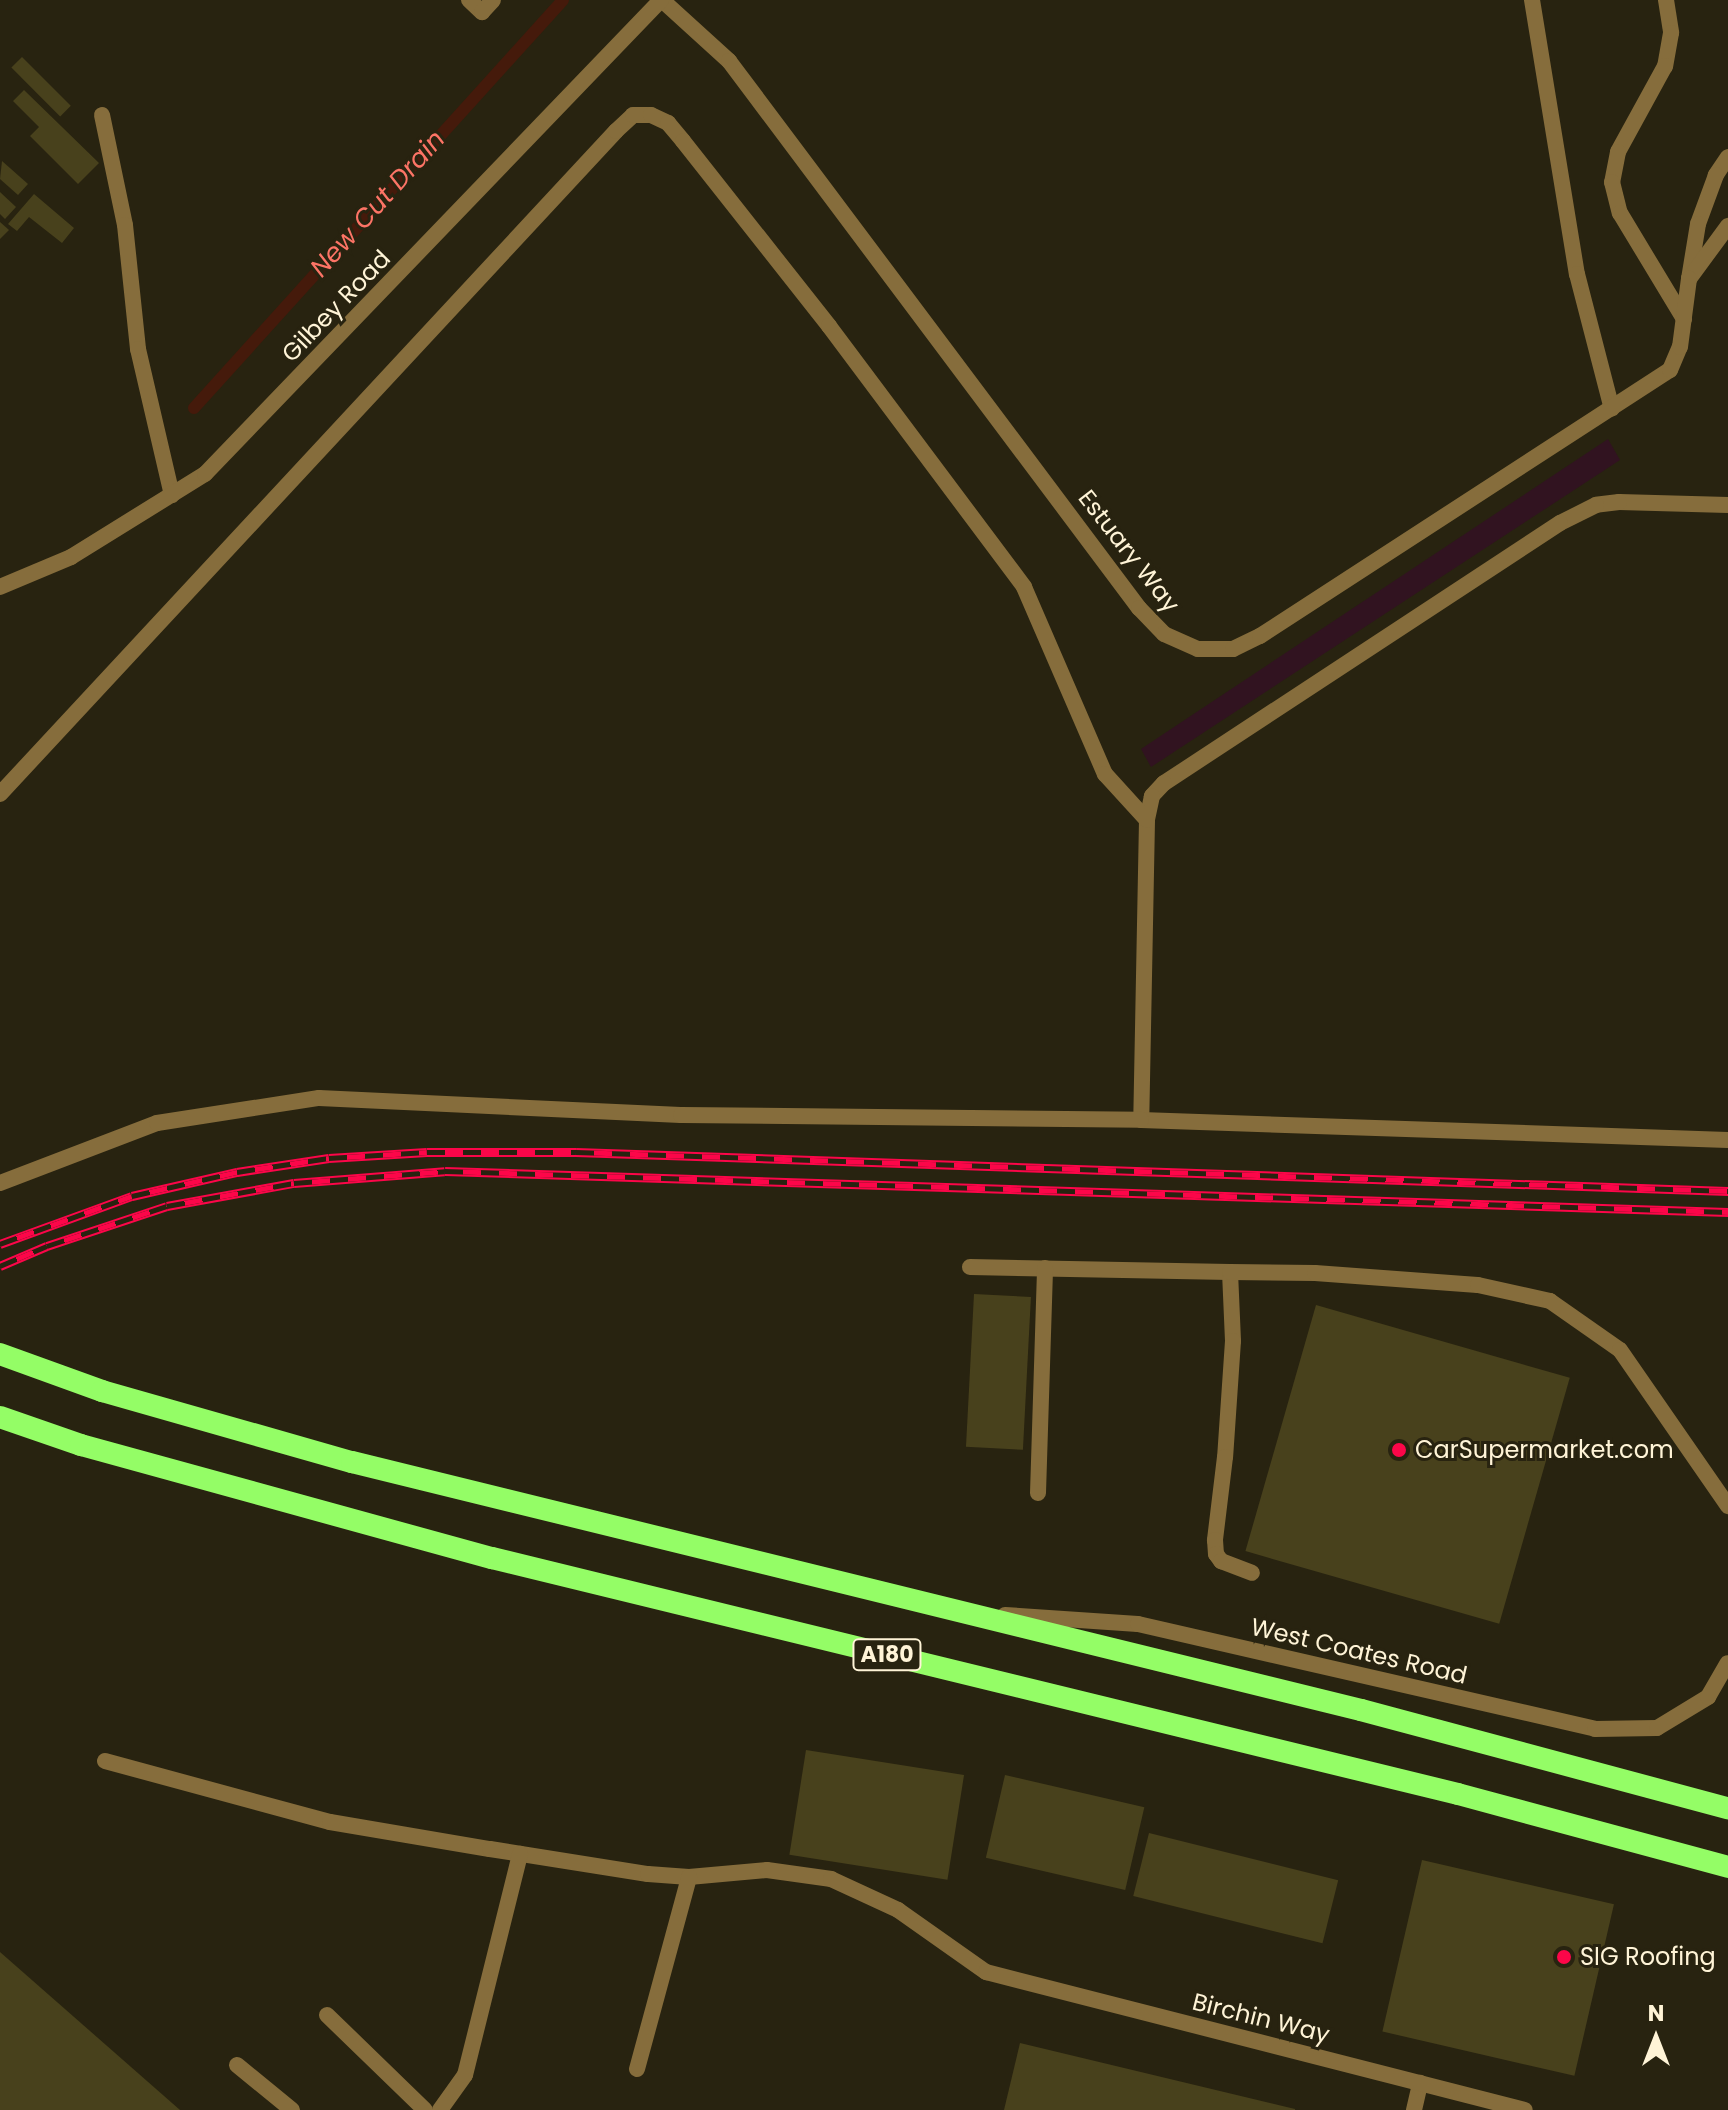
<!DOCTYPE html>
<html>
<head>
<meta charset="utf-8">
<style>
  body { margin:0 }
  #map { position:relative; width:1728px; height:2110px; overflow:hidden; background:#282310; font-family:Poppins,sans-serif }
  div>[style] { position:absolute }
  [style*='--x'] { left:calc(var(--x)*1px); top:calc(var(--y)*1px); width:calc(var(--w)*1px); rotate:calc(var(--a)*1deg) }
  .green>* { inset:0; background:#311320 }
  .stream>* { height:12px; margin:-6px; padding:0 6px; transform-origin:6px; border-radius:6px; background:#451a0b }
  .building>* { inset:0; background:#48411c; transform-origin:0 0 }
  .service>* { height:16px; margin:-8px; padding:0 8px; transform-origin:8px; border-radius:8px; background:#866d3c }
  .minor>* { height:16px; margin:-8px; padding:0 8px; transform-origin:8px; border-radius:8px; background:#866d3c }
  .tertiary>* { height:16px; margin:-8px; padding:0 8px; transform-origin:8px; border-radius:8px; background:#866d3c }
  .trunk>* { height:22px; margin:-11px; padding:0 11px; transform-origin:11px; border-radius:11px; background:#94fd66 }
  .rail>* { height:9px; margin-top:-4.5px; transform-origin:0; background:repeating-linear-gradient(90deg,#282310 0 18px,#fc0649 0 36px); box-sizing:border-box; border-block:2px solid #fc0649 }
  .dots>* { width:22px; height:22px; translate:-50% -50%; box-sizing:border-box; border:4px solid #282310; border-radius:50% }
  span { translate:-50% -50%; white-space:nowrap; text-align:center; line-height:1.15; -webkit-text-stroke:6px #282310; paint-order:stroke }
  .shield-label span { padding:2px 6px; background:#282310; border:2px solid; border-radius:6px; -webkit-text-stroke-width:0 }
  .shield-label { font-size:22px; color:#fff4d7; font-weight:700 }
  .street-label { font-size:24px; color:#fff4d7 }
  .poi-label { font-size:24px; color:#fff4d7 }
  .left { translate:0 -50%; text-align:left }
  .water-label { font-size:26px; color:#fd7466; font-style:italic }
  .north { position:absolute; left:1616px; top:1998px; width:80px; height:80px; -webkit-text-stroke:6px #282310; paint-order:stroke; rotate:0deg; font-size:22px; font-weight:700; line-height:32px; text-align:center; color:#fff4d7 }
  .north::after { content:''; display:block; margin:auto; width:28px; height:36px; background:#fff4d7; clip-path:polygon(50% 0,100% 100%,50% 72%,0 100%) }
</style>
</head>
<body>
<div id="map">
  <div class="green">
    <div style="clip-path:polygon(1608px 439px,1620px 460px,1151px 767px,1141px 749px)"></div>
  </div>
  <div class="stream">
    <div style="--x:194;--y:408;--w:550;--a:-47.87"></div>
  </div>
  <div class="building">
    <div style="left:22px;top:57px;width:69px;height:15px;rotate:45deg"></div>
    <div style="clip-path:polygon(24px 90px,99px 163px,78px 184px,30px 136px,39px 127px,13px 101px)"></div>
    <div style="clip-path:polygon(2px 161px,28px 184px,18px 195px,0 179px)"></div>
    <div style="clip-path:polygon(0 192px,16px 207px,5px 219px,0 214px)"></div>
    <div style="clip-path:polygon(34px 194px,74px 228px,62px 243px,29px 217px,17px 231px,8px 224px)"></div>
    <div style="clip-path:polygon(0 222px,9px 230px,0 239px)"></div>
    <div style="left:974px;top:1294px;width:57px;height:153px;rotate:3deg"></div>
    <div style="left:1316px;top:1305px;width:264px;height:256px;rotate:16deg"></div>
    <div style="left:806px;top:1750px;width:160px;height:106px;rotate:9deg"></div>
    <div style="left:1005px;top:1775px;width:143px;height:85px;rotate:13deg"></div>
    <div style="left:1149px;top:1833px;width:195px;height:65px;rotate:14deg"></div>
    <div style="left:1422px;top:1860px;width:197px;height:176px;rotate:13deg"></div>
    <div style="clip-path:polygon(0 1952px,180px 2110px,0 2110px)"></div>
    <div style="clip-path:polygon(1020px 2043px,1295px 2109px,1295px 2110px,1004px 2110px)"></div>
  </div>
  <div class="service">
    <div style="--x:469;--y:0;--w:18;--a:43"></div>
    <div style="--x:482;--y:12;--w:16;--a:-47"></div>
    <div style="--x:1532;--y:0;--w:278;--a:80.7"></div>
    <div style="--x:1577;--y:274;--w:139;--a:75.5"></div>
    <div style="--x:1666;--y:0;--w:33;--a:81"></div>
    <div style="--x:1671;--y:33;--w:34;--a:100"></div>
    <div style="--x:1665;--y:66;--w:98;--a:118.7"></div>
    <div style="--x:1618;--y:152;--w:31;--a:101"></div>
    <div style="--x:1612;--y:182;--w:32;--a:76"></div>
    <div style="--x:1620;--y:213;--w:124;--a:58.9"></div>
    <div style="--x:102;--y:115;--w:112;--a:78.2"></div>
    <div style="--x:125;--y:225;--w:125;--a:84"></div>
    <div style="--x:138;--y:349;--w:150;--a:76.9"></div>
    <div style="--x:1728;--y:157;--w:22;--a:124"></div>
    <div style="--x:1716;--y:175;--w:52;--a:110.2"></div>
    <div style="--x:1698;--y:224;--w:56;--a:99.3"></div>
    <div style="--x:1689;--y:279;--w:66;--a:-53.7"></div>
    <div style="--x:1728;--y:505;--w:109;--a:-178.4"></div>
    <div style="--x:1619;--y:502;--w:23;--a:173"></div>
    <div style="--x:1596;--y:505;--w:40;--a:153.4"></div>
    <div style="--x:1560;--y:523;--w:474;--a:146.7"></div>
    <div style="--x:1164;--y:783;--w:18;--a:133"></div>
    <div style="--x:1152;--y:796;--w:25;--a:102"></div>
    <div style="--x:1147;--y:820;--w:300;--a:91.1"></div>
    <div style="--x:1141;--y:1120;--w:587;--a:1.95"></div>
    <div style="--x:0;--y:794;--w:905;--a:-47.1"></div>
    <div style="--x:616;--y:131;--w:23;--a:-43"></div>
    <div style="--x:633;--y:115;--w:18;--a:0"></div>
    <div style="--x:651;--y:115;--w:19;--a:25"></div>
    <div style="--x:668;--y:123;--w:23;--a:50"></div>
    <div style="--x:683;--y:141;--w:236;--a:51.7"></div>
    <div style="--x:829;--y:326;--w:326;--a:53.2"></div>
    <div style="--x:1024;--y:587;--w:204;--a:66.6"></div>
    <div style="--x:1105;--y:774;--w:62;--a:47.6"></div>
    <div style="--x:0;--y:1183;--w:168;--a:-20.9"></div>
    <div style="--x:157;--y:1123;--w:164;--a:-8.8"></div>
    <div style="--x:319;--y:1098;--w:362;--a:2.7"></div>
    <div style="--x:681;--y:1115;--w:460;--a:0.6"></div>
    <div style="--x:970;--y:1267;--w:260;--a:1.1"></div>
    <div style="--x:1230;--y:1272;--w:69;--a:87.5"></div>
    <div style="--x:1233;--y:1341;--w:116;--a:93.9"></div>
    <div style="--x:1225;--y:1457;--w:84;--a:96.9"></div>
    <div style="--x:1215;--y:1540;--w:14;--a:86"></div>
    <div style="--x:1216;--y:1554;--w:9;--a:54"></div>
    <div style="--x:1221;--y:1561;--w:33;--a:21"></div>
    <div style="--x:1038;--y:1493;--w:225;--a:-88.2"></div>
    <div style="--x:105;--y:1761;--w:233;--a:15.2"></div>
    <div style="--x:330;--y:1822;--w:162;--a:9.6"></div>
    <div style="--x:490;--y:1849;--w:160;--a:9"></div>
    <div style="--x:648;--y:1874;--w:41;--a:4.2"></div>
    <div style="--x:689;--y:1877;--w:78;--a:-5.1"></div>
    <div style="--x:767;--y:1870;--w:65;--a:8"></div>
    <div style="--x:831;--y:1879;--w:74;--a:24.8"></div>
    <div style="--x:898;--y:1910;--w:108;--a:35.2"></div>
    <div style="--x:327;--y:2015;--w:136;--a:44.1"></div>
    <div style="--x:237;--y:2065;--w:71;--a:39.3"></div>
    <div style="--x:637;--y:2069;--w:199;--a:-74.8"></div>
    <div style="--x:440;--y:2110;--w:43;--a:-54.5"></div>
    <div style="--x:465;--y:2075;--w:228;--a:-76"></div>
    <div style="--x:1414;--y:2110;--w:28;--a:-77"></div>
  </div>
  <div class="minor">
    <div style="--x:662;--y:0;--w:91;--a:42.3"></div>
    <div style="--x:729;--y:61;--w:684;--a:53.15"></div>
    <div style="--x:1139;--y:608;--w:36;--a:46"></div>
    <div style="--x:1164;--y:634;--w:37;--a:24"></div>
    <div style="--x:1198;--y:649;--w:35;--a:0"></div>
    <div style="--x:1233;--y:649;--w:30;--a:-26"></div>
    <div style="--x:1260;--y:636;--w:489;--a:-33"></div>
    <div style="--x:1670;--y:370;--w:25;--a:-67"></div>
    <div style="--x:1680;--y:347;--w:69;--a:-82.5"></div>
    <div style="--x:1230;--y:1272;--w:85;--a:0.7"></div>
    <div style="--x:1315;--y:1273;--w:163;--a:4.2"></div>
    <div style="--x:1478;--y:1285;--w:74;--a:12.5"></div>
    <div style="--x:1550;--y:1301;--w:85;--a:35"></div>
    <div style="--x:1620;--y:1350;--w:190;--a:55.3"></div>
    <div style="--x:1005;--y:1615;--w:133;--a:3.9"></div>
    <div style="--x:1138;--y:1624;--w:469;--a:12.9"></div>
    <div style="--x:1595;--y:1729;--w:62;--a:-0.9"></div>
    <div style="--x:1657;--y:1728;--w:60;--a:-31.3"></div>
    <div style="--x:1708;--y:1697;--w:39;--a:-60"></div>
    <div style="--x:986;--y:1972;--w:556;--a:14.36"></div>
  </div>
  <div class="tertiary">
    <div style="--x:0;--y:587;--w:77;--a:-22.9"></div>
    <div style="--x:71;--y:557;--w:158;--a:-31.8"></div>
    <div style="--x:205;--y:474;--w:658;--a:-46.11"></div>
  </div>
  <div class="trunk">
    <div style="--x:0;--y:1354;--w:109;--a:19.9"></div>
    <div style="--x:102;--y:1391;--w:260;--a:15.9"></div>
    <div style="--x:352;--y:1462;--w:1039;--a:13.81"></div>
    <div style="--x:1361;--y:1710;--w:380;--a:15"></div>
    <div style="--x:0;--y:1417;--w:86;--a:19.1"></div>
    <div style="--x:81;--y:1445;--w:426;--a:15.4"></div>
    <div style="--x:492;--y:1558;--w:994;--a:13.73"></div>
    <div style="--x:1458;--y:1794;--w:280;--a:15.1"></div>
  </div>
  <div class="rail">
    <div style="--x:0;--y:1244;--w:140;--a:-20"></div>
    <div style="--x:132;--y:1196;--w:108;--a:-12.9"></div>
    <div style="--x:237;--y:1172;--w:93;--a:-8.7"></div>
    <div style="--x:329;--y:1158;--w:98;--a:-3.5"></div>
    <div style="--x:427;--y:1152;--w:149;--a:0"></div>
    <div style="--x:576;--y:1152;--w:1153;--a:1.94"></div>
    <div style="--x:0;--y:1266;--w:51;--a:-23.1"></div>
    <div style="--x:47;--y:1246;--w:126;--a:-18.4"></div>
    <div style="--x:167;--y:1206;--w:129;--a:-10.3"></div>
    <div style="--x:294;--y:1183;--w:151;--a:-4.5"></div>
    <div style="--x:445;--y:1171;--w:1284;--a:1.83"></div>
  </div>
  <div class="dots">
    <div style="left:1399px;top:1450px;background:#fc0649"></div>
    <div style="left:1564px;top:1957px;background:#fc0649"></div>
  </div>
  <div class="shield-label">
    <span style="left:887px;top:1655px">A180</span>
  </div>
  <div class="street-label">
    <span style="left:336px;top:306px;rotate:-46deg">Gilbey Road</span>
    <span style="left:1129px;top:551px;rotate:52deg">Estuary Way</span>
    <span style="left:1359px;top:1651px;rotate:13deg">West Coates Road</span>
    <span style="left:1261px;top:2018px;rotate:14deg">Birchin Way</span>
  </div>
  <div class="poi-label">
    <span class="left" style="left:1415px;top:1450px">CarSupermarket.com</span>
    <span class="left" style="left:1580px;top:1957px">SIG Roofing</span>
  </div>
  <div class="water-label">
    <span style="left:378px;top:204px;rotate:-48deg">New Cut Drain</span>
  </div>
  <div class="north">N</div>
</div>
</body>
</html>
